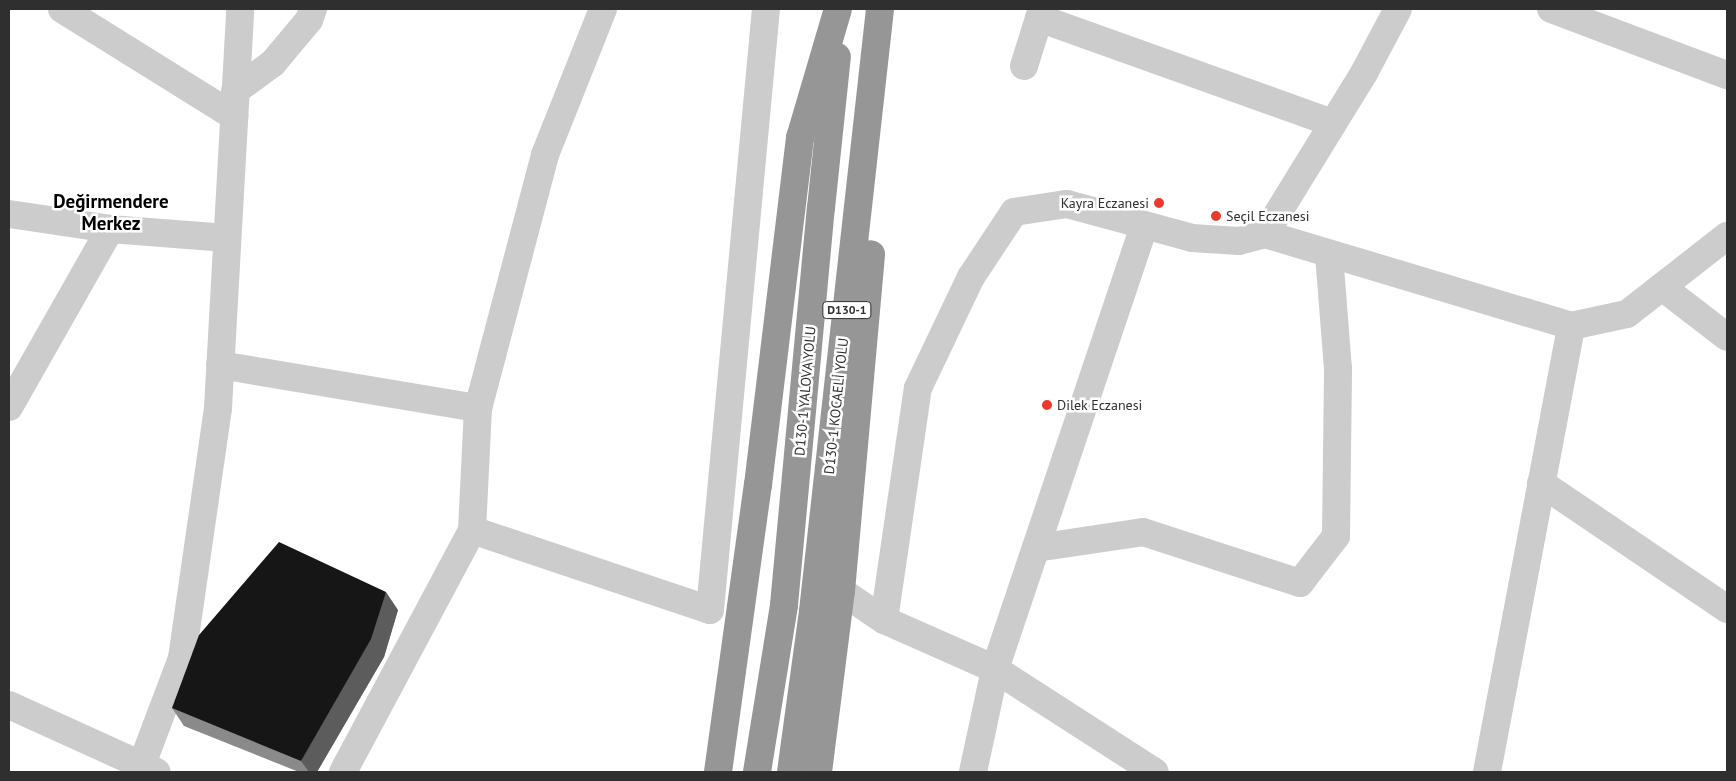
<!DOCTYPE html>
<html>
<head>
<meta charset="utf-8">
<style>
  body { margin:0 }
  #map { position:relative; width:1736px; height:781px; overflow:hidden; background:#fff; font-family:"PT Sans",sans-serif }
  div>[style] { position:absolute }
  [style*='--x'] { left:calc(var(--x)*1px); top:calc(var(--y)*1px); width:calc(var(--w)*1px); rotate:calc(var(--a)*1deg) }
  .minor>* { height:28px; margin:-14px; padding:0 14px; transform-origin:14px; border-radius:14px; background:#ccc }
  .highway>* { height:28px; margin:-14px; padding:0 14px; transform-origin:14px; border-radius:14px; background:#969696 }
  .wall>* { inset:0; background:#8a8a8a }
  .shaded-wall>* { inset:0; background:#5c5c5c }
  .building>* { inset:0; background:#161616 }
  .dots>* { width:14px; height:14px; translate:-50% -50%; box-sizing:border-box; border:2px solid #fff; border-radius:50% }
  span { translate:-50% -50%; white-space:nowrap; text-align:center; line-height:1.15; -webkit-text-stroke:5px #fff; paint-order:stroke }
  .shield-label span { padding:1px 4px; background:#fff; border:1px solid; border-radius:4px; -webkit-text-stroke-width:0 }
  .shield-label { font-size:12px; color:#2f2f2f; font-weight:700 }
  .poi-label { font-size:14px; color:#2f2f2f }
  .right { translate:-100% -50%; text-align:right }
  .left { translate:0 -50%; text-align:left }
  .street-label { font-size:14px; color:#2f2f2f }
  .district-label { font-size:19px; color:#000; font-weight:700 }
  .frame { position:absolute; inset:0; border:10px solid #2f2f2f; pointer-events:none }
</style>
</head>
<body>
<div id="map">
  <div class="minor">
    <div style="--x:62;--y:9;--w:203;--a:31.9"></div>
    <div style="--x:603;--y:9;--w:157;--a:111.7"></div>
    <div style="--x:545;--y:155;--w:262;--a:104.8"></div>
    <div style="--x:478;--y:408;--w:122;--a:92.8"></div>
    <div style="--x:472;--y:530;--w:251;--a:18.6"></div>
    <div style="--x:710;--y:610;--w:604;--a:-84.68"></div>
    <div style="--x:1551;--y:9;--w:188;--a:20.6"></div>
    <div style="--x:1039;--y:18;--w:312;--a:19.7"></div>
    <div style="--x:1024;--y:66;--w:60;--a:-72.5"></div>
    <div style="--x:235;--y:91;--w:47;--a:-36.4"></div>
    <div style="--x:273;--y:63;--w:56;--a:-50.1"></div>
    <div style="--x:309;--y:20;--w:12;--a:-70"></div>
    <div style="--x:9;--y:214;--w:102;--a:8.4"></div>
    <div style="--x:110;--y:229;--w:117;--a:4.4"></div>
    <div style="--x:1265;--y:234;--w:320;--a:16.7"></div>
    <div style="--x:1571;--y:326;--w:57;--a:-12.1"></div>
    <div style="--x:1627;--y:314;--w:127;--a:-38"></div>
    <div style="--x:1662;--y:287;--w:82;--a:37.6"></div>
    <div style="--x:220;--y:365;--w:262;--a:9.5"></div>
    <div style="--x:9;--y:407;--w:205;--a:-60.4"></div>
    <div style="--x:1541;--y:483;--w:225;--a:34.1"></div>
    <div style="--x:1036;--y:548;--w:108;--a:-8.5"></div>
    <div style="--x:1143;--y:532;--w:165;--a:18"></div>
    <div style="--x:1300;--y:583;--w:59;--a:-52.5"></div>
    <div style="--x:1336;--y:536;--w:167;--a:-89.3"></div>
    <div style="--x:1338;--y:369;--w:115;--a:-94.5"></div>
    <div style="--x:841;--y:591;--w:52;--a:34"></div>
    <div style="--x:884;--y:620;--w:121;--a:23.8"></div>
    <div style="--x:995;--y:669;--w:190;--a:32.8"></div>
    <div style="--x:884;--y:620;--w:234;--a:-81.7"></div>
    <div style="--x:918;--y:388;--w:123;--a:-64.5"></div>
    <div style="--x:971;--y:277;--w:78;--a:-56.5"></div>
    <div style="--x:1014;--y:212;--w:54;--a:-8.6"></div>
    <div style="--x:1067;--y:204;--w:130;--a:15.2"></div>
    <div style="--x:1192;--y:238;--w:47;--a:3.7"></div>
    <div style="--x:1239;--y:241;--w:27;--a:-15"></div>
    <div style="--x:1265;--y:234;--w:189;--a:-58.4"></div>
    <div style="--x:1364;--y:73;--w:72;--a:-62"></div>
    <div style="--x:9;--y:705;--w:162;--a:24.4"></div>
    <div style="--x:139;--y:772;--w:122;--a:-69.3"></div>
    <div style="--x:182;--y:658;--w:253;--a:-81.8"></div>
    <div style="--x:218;--y:408;--w:400;--a:-86.8"></div>
    <div style="--x:343;--y:772;--w:274;--a:-61.9"></div>
    <div style="--x:973;--y:772;--w:105;--a:-77.9"></div>
    <div style="--x:995;--y:669;--w:468;--a:-71.4"></div>
    <div style="--x:1487;--y:772;--w:454;--a:-79.3"></div>
  </div>
  <div class="highway">
    <div style="--x:718;--y:772;--w:290;--a:-82.1"></div>
    <div style="--x:758;--y:485;--w:350;--a:-83.1"></div>
    <div style="--x:800;--y:138;--w:134;--a:-73.6"></div>
    <div style="--x:757;--y:772;--w:169;--a:-80.8"></div>
    <div style="--x:784;--y:605;--w:399;--a:-84.7"></div>
    <div style="--x:821;--y:208;--w:152;--a:-84"></div>
    <div style="--x:791;--y:772;--w:162;--a:-82.2"></div>
    <div style="--x:813;--y:611;--w:606;--a:-83.65"></div>
    <div style="--x:818;--y:772;--w:182;--a:-82.8"></div>
    <div style="--x:841;--y:591;--w:338;--a:-84.9"></div>
  </div>
  <div class="wall">
    <div style="clip-path:polygon(398px 610px,384px 657px,317px 772px,299px 772px,184px 726px,172px 708px)"></div>
  </div>
  <div class="shaded-wall">
    <div style="clip-path:polygon(386px 592px,398px 610px,384px 657px,317px 772px,309px 772px,301px 761px)"></div>
  </div>
  <div class="building">
    <div style="clip-path:polygon(279px 542px,386px 592px,371px 639px,301px 761px,172px 708px,199px 635px)"></div>
  </div>
  <div class="dots">
    <div style="left:1159px;top:203px;background:#e93a2d"></div>
    <div style="left:1216px;top:216px;background:#e93a2d"></div>
    <div style="left:1047px;top:405px;background:#e93a2d"></div>
  </div>
  <div class="shield-label">
    <span style="left:847px;top:310px">D130-1</span>
  </div>
  <div class="poi-label">
    <span class="right" style="left:1149px;top:203px">Kayra Eczanesi</span>
    <span class="left" style="left:1226px;top:216px">Seçil Eczanesi</span>
    <span class="left" style="left:1057px;top:405px">Dilek Eczanesi</span>
  </div>
  <div class="street-label">
    <span style="left:805px;top:391px;rotate:-85deg">D130-1 YALOVA YOLU</span>
    <span style="left:836px;top:406px;rotate:-84deg">D130-1 KOCAELİ YOLU</span>
  </div>
  <div class="district-label">
    <span style="left:111px;top:213px">Değirmendere<br>Merkez</span>
  </div>
  <div class="frame"></div>
</div>
</body>
</html>
